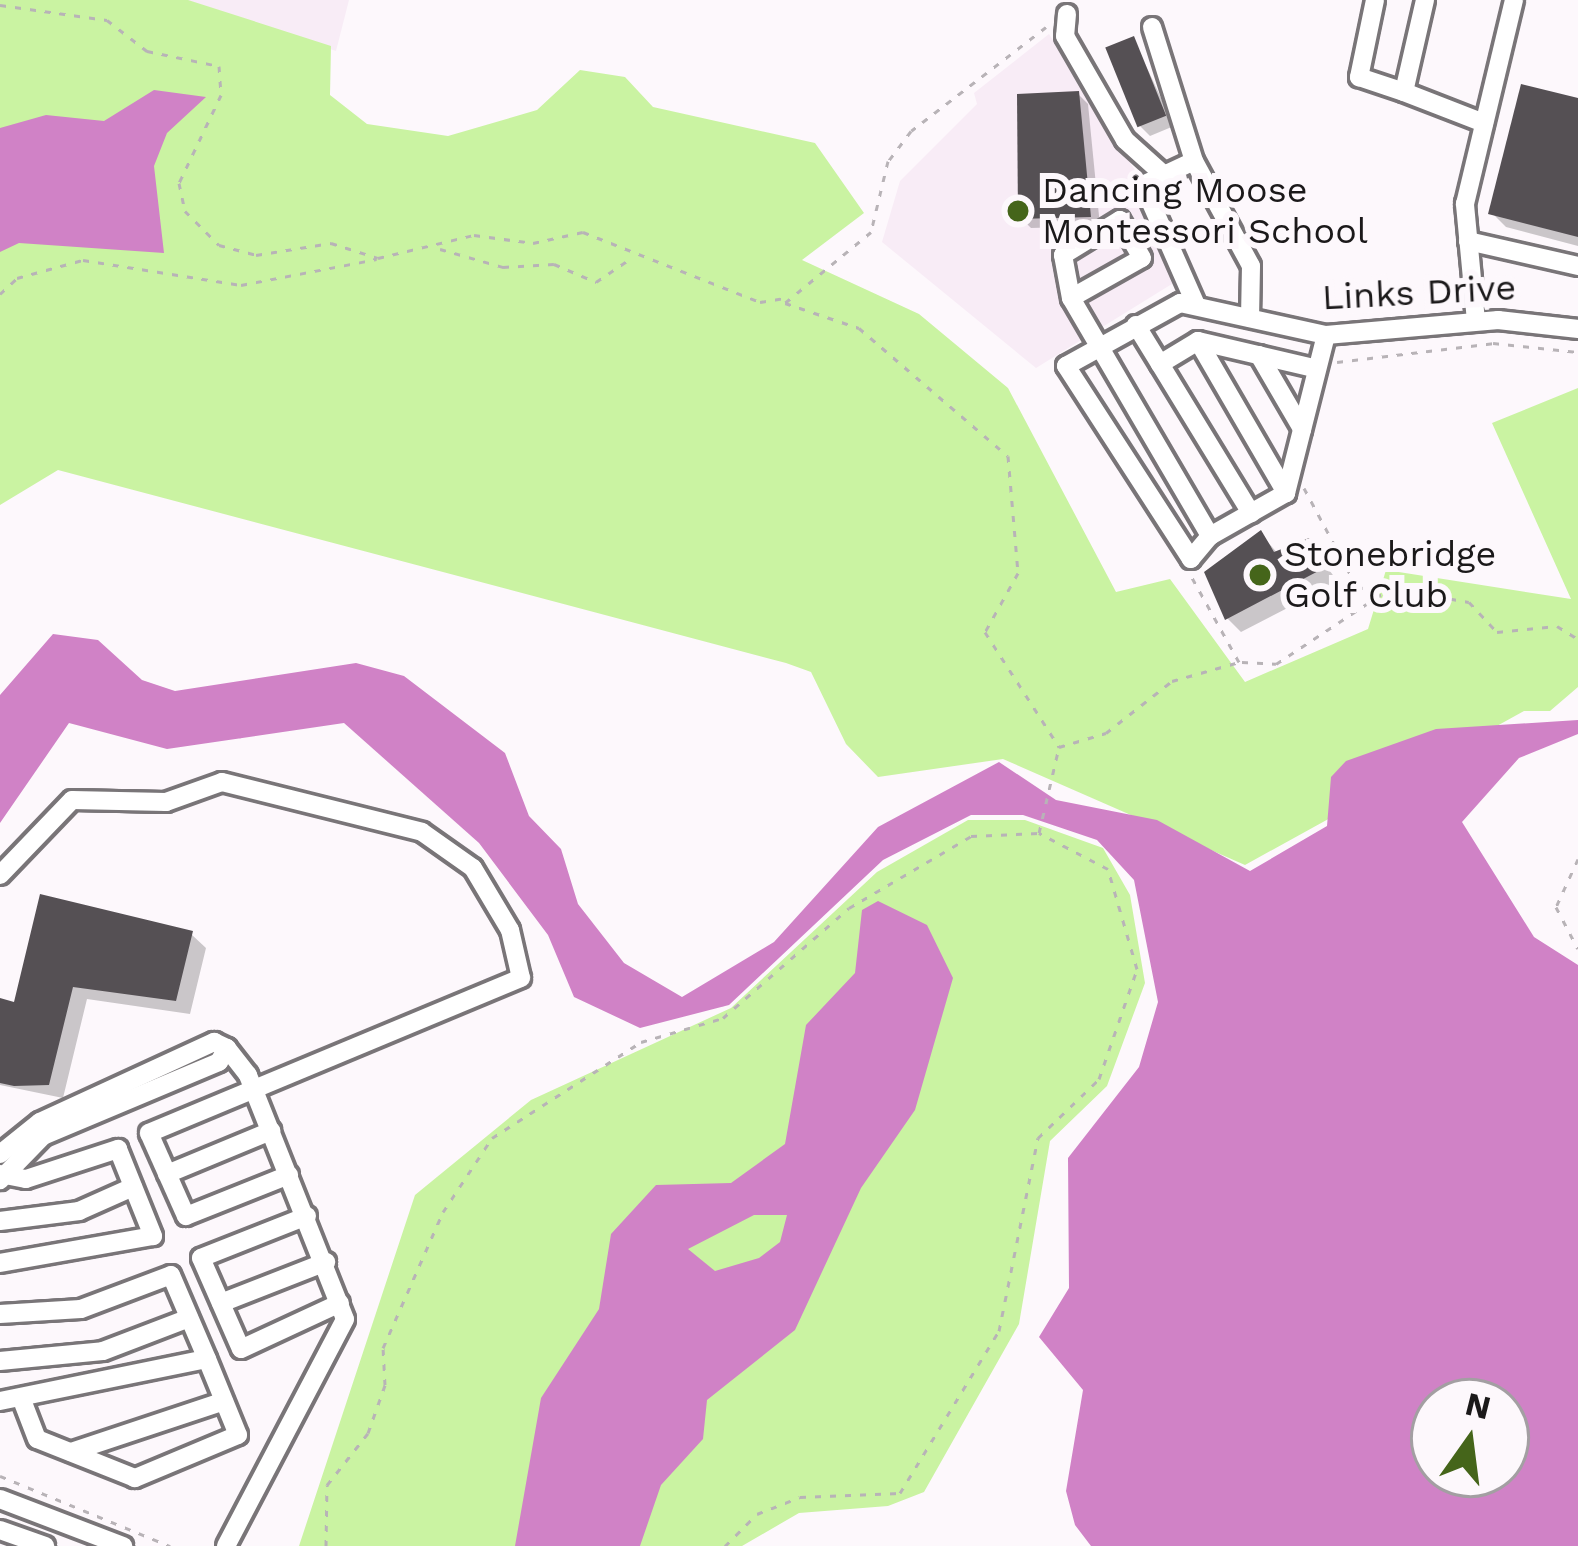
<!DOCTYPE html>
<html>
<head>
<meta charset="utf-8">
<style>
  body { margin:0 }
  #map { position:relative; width:1578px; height:1546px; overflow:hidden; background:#fdf8fc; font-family:"Work Sans",sans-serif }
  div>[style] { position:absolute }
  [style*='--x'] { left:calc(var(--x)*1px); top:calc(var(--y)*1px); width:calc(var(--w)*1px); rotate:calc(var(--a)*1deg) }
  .built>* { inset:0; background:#f8ecf6 }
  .green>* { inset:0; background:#caf3a2 }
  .water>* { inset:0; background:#d082c6 }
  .shadow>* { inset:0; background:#0003 }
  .building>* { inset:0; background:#555054; transform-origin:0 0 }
  .path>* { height:3px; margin-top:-1.5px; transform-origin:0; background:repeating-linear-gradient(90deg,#b8b3b7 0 6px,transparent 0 15px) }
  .roads { filter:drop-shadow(3px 0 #797578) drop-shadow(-3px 0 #797578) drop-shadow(0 3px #797578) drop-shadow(0 -3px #797578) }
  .minor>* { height:18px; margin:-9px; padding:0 9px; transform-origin:9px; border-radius:9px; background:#fff }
  .dots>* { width:33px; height:33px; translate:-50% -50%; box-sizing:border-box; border:6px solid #fdf8fc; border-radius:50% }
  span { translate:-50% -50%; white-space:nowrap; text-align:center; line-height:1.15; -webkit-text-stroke:12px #fdf8fc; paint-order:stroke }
  .poi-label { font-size:36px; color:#1b191a }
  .left { translate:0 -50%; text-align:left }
  .street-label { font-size:36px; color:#1b191a }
  .north { position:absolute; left:1410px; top:1378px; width:120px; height:120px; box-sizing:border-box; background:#fdf8fc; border:3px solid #a39fa2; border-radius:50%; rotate:14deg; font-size:33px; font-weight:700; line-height:48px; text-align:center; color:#1b191a }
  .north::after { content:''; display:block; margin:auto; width:42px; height:54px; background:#45651a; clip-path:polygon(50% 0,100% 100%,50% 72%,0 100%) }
</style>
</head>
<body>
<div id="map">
  <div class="built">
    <div style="clip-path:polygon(185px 0,349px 0,336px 51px)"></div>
    <div style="clip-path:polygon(1049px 34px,1138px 175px,1129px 181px,1180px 279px,1036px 368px,882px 242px,900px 181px,977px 104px,974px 93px)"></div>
  </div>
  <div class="green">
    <div style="clip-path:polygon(0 0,188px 0,331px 46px,330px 95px,367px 124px,448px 136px,537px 110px,580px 70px,625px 77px,653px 107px,815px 143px,864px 213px,802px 260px,919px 314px,1008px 388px,1116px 592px,1170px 579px,1245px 682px,1368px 629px,1386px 570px,1571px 599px,1492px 423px,1578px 388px,1578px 687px,1550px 711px,1524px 711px,1245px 865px,1003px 759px,878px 777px,846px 744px,811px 672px,786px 663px,58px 470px,0 505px)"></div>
    <div style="clip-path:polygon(968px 820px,1025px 820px,1103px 848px,1130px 895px,1145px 983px,1107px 1086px,1050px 1141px,1019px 1324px,924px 1492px,888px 1506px,799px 1513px,742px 1546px,299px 1546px,415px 1195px,531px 1100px,731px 1008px,877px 872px)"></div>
  </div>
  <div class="water">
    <div style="clip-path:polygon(154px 90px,206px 97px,167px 133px,154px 166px,164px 253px,19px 243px,0 252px,0 128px,46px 115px,104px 121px)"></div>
    <div style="clip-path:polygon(evenodd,53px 634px,98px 640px,142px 680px,175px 691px,356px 663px,404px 676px,505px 753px,529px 816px,561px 849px,578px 904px,624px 963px,682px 997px,774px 942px,878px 827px,999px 762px,1056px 800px,1157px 820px,1250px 871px,1327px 826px,1331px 777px,1346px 761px,1436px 729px,1578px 720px,1578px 734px,1519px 758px,1462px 822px,1534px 937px,1578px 965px,1578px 1546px,1091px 1546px,1075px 1525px,1066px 1491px,1083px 1390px,1039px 1337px,1069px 1288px,1068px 1158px,1139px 1067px,1158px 1002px,1134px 880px,1097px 840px,1023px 815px,971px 815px,883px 860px,729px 1005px,640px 1028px,574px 997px,548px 935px,479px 843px,344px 723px,167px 749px,69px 723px,0 823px,0 695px,53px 634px,1434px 1402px,1506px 1402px,1506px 1474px,1434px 1474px,1434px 1402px)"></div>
    <div style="clip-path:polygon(evenodd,878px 901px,927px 925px,953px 978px,915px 1110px,861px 1188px,795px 1330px,707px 1400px,703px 1439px,661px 1485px,640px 1546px,515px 1546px,541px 1398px,599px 1309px,611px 1234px,656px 1185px,731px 1183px,785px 1144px,806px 1025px,855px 973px,862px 910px,878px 901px,754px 1215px,787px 1215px,780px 1242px,759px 1258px,715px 1271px,688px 1249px,754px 1215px)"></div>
  </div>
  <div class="shadow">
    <div style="clip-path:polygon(1134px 40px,1174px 126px,1150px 136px,1140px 126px)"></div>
    <div style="clip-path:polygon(1078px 94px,1088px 104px,1100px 226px,1031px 228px,1021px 218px)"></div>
    <div style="clip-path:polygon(1578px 101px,1578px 246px,1506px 227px,1492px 213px)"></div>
    <div style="clip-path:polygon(1261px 534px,1278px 554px,1308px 541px,1338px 582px,1241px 632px,1227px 618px)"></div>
    <div style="clip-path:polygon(191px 934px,206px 948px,190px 1014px,87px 999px,63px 1098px,0 1085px,0 1002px,16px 1006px)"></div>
  </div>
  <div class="building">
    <div style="left:1134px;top:36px;width:86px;height:31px;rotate:68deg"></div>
    <div style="clip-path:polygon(1521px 84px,1578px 98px,1578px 237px,1488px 214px)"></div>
    <div style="clip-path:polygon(1079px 91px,1091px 217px,1018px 219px,1017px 94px)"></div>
    <div style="clip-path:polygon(1261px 530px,1274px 552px,1309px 538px,1326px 567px,1225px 620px,1204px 572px)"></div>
    <div style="clip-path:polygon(40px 894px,193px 931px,176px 1001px,73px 987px,49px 1085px,14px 1086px,0 1083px,0 998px,14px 1002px)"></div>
  </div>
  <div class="path">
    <div style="--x:0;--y:5;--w:108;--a:8"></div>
    <div style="--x:107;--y:20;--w:51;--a:37.8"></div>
    <div style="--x:147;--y:51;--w:74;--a:11.8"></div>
    <div style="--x:219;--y:66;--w:29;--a:86"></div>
    <div style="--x:221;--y:95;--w:98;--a:115.5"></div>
    <div style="--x:179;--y:183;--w:29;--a:78"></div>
    <div style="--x:185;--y:211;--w:48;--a:45"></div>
    <div style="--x:219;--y:245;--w:38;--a:15"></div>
    <div style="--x:256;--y:255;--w:76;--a:-9.1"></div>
    <div style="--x:331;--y:243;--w:49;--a:17.7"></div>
    <div style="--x:378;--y:258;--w:99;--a:-13.5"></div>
    <div style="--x:474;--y:235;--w:60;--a:7.7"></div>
    <div style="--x:533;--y:243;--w:51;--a:-12.4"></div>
    <div style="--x:583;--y:232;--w:190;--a:21.6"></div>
    <div style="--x:760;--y:302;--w:25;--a:-9"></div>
    <div style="--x:1046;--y:27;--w:170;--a:142.4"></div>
    <div style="--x:911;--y:131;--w:38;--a:127"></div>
    <div style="--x:888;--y:161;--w:73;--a:103.5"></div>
    <div style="--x:871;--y:232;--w:112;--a:140.5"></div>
    <div style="--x:785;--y:303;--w:78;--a:18.7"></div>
    <div style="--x:859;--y:328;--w:196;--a:40.7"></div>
    <div style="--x:1008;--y:456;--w:117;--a:85.1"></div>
    <div style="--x:1018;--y:573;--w:68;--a:119.2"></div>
    <div style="--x:985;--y:632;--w:137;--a:57.2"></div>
    <div style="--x:1059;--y:747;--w:49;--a:-16.6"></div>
    <div style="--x:1106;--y:733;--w:84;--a:-38.2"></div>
    <div style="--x:1172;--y:681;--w:70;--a:-15.8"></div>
    <div style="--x:1239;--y:662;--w:101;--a:-119.1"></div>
    <div style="--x:440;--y:249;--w:66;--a:15.9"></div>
    <div style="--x:503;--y:267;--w:51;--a:-3.4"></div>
    <div style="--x:554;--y:264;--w:46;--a:23.2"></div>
    <div style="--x:596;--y:282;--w:41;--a:-34.1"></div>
    <div style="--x:0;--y:294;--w:23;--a:-43"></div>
    <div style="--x:17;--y:278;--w:68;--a:-15.3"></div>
    <div style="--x:83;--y:260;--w:160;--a:9"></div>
    <div style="--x:241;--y:285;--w:138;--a:-10.8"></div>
    <div style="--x:1337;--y:362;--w:157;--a:-6.9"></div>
    <div style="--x:1493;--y:343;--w:85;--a:6"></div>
    <div style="--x:1304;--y:488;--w:112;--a:61.8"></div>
    <div style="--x:1357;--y:587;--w:19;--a:9"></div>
    <div style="--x:1242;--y:662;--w:34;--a:3"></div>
    <div style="--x:1276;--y:664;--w:138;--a:-33.5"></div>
    <div style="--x:1391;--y:588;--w:79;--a:10.2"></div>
    <div style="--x:1469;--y:602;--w:41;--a:47"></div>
    <div style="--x:1497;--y:632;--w:60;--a:-5.7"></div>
    <div style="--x:1557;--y:626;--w:25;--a:32"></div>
    <div style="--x:1578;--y:859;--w:53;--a:114.6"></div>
    <div style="--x:1556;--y:907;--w:47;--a:62.4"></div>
    <div style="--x:0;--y:1476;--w:184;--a:22.4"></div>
    <div style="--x:326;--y:1546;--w:61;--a:-89.1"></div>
    <div style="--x:327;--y:1485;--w:66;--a:-51.7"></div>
    <div style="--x:368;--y:1433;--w:51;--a:-70.5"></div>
    <div style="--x:385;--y:1385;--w:37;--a:-93"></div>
    <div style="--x:383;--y:1348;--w:149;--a:-66.2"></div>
    <div style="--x:443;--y:1212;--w:89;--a:-56.5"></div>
    <div style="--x:492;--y:1138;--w:177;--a:-32.8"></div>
    <div style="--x:641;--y:1042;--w:85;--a:-16.3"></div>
    <div style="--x:723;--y:1018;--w:167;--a:-41.1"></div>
    <div style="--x:849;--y:908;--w:142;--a:-30.5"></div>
    <div style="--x:971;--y:836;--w:68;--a:-2.5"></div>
    <div style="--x:1039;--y:833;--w:88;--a:-76.9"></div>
    <div style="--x:725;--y:1546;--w:45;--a:-45"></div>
    <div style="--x:757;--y:1514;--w:46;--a:-21.6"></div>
    <div style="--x:800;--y:1497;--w:100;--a:-2.3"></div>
    <div style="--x:900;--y:1493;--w:190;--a:-58.6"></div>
    <div style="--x:999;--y:1331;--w:197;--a:-78.6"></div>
    <div style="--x:1038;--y:1138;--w:85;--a:-44"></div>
    <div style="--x:1099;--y:1079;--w:116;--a:-70.9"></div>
    <div style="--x:1137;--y:969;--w:104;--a:-106.2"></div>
    <div style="--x:1108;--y:869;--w:78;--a:-152.4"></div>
  </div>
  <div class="roads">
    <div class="minor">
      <div style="--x:1375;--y:0;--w:79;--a:101.7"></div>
      <div style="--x:1359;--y:77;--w:47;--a:18.4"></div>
      <div style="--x:1425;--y:0;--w:94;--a:102.9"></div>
      <div style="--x:1404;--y:92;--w:86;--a:21.2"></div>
      <div style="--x:1067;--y:14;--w:22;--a:95"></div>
      <div style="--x:1065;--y:36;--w:120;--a:60"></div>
      <div style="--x:1125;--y:140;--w:52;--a:41.9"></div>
      <div style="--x:1152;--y:27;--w:140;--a:72.6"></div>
      <div style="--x:1468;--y:241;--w:113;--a:12.8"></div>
      <div style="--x:1071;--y:298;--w:81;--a:-29.4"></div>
      <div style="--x:1142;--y:258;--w:44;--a:-120.1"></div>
      <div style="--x:1120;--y:220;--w:67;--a:148.4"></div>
      <div style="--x:1063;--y:255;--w:44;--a:79.5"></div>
      <div style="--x:1071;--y:298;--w:276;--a:59.7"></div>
      <div style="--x:1196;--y:305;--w:131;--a:-113.8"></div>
      <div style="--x:1143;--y:185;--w:56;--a:-25.2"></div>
      <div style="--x:1194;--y:161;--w:119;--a:61.5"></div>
      <div style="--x:1251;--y:266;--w:52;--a:91.1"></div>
      <div style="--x:1476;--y:321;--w:118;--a:-95.4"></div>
      <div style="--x:1465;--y:204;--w:210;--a:-76.5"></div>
      <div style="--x:1136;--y:325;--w:46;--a:58.4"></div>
      <div style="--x:1160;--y:364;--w:44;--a:-31.2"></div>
      <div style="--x:1198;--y:341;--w:122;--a:13.2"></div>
      <div style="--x:1326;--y:335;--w:163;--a:104.2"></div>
      <div style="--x:1286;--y:493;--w:87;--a:150.5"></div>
      <div style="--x:1210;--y:536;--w:30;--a:130"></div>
      <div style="--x:1191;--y:559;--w:230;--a:-122.9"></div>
      <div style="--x:1066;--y:366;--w:130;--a:-28.9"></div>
      <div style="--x:1180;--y:303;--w:149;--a:12.4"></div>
      <div style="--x:1326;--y:335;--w:173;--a:-5"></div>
      <div style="--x:1498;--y:320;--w:81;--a:6.4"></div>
      <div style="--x:1198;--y:341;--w:176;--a:59.9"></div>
      <div style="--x:1259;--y:355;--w:86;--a:59.8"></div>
      <div style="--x:1160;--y:364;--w:175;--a:58.6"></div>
      <div style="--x:0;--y:875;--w:104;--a:-46.2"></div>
      <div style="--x:72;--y:800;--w:94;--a:1.2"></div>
      <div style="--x:166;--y:802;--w:59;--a:-19.7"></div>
      <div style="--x:222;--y:782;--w:206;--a:14"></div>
      <div style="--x:422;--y:832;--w:62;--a:35.2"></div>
      <div style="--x:473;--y:868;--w:72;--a:59.2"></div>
      <div style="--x:510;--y:930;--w:49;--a:77.1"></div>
      <div style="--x:521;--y:978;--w:403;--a:157.4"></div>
      <div style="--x:149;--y:1133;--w:91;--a:66"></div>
      <div style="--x:186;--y:1216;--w:111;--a:-21.7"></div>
      <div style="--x:0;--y:1154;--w:51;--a:-38.7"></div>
      <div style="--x:40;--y:1122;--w:192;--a:-24.7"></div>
      <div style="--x:214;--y:1042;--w:14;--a:25"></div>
      <div style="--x:227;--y:1048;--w:16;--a:120"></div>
      <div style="--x:219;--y:1062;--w:191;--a:157.2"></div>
      <div style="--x:43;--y:1136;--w:62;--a:134.3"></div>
      <div style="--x:0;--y:1174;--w:26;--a:11"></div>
      <div style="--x:26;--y:1179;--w:97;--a:-18.1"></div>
      <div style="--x:118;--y:1149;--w:94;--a:68.1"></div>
      <div style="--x:153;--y:1236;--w:155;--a:170"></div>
      <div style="--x:167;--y:1174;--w:113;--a:-22.5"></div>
      <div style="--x:307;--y:1216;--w:114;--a:158.4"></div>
      <div style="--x:201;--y:1258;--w:99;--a:66.3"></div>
      <div style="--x:241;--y:1349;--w:109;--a:-24.9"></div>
      <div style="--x:0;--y:1221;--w:80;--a:-7.2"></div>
      <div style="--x:79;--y:1211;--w:59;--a:-24"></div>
      <div style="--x:221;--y:1303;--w:113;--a:-21.3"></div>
      <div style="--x:0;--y:1314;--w:81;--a:-3.5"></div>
      <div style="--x:81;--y:1309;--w:96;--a:-20.7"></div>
      <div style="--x:171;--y:1275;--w:91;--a:66.8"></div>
      <div style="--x:0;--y:1361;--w:103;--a:-5.5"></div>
      <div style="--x:103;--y:1351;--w:92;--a:-21"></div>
      <div style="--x:0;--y:1401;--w:211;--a:-11.5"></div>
      <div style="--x:207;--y:1359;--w:82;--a:67.8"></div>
      <div style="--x:238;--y:1435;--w:112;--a:157.3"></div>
      <div style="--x:135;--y:1478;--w:105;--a:-158.3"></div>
      <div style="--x:37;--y:1439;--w:40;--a:-111"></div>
      <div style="--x:71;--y:1452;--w:161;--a:-18.4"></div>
      <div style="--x:0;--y:1499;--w:132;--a:20.9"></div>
      <div style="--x:0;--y:1530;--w:48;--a:19.6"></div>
      <div style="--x:226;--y:1546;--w:256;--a:-62.3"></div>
      <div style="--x:345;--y:1319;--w:263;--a:-111.7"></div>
      <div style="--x:248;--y:1075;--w:34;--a:-128"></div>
    </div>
  </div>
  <div class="dots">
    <div style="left:1018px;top:211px;background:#45651a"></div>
    <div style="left:1260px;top:575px;background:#45651a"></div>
  </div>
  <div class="poi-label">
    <span class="left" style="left:1042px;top:211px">Dancing Moose<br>Montessori School</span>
    <span class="left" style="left:1284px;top:575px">Stonebridge<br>Golf Club</span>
  </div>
  <div class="street-label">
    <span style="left:1419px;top:293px;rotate:-3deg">Links Drive</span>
  </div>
  <div class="north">N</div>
</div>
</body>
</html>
